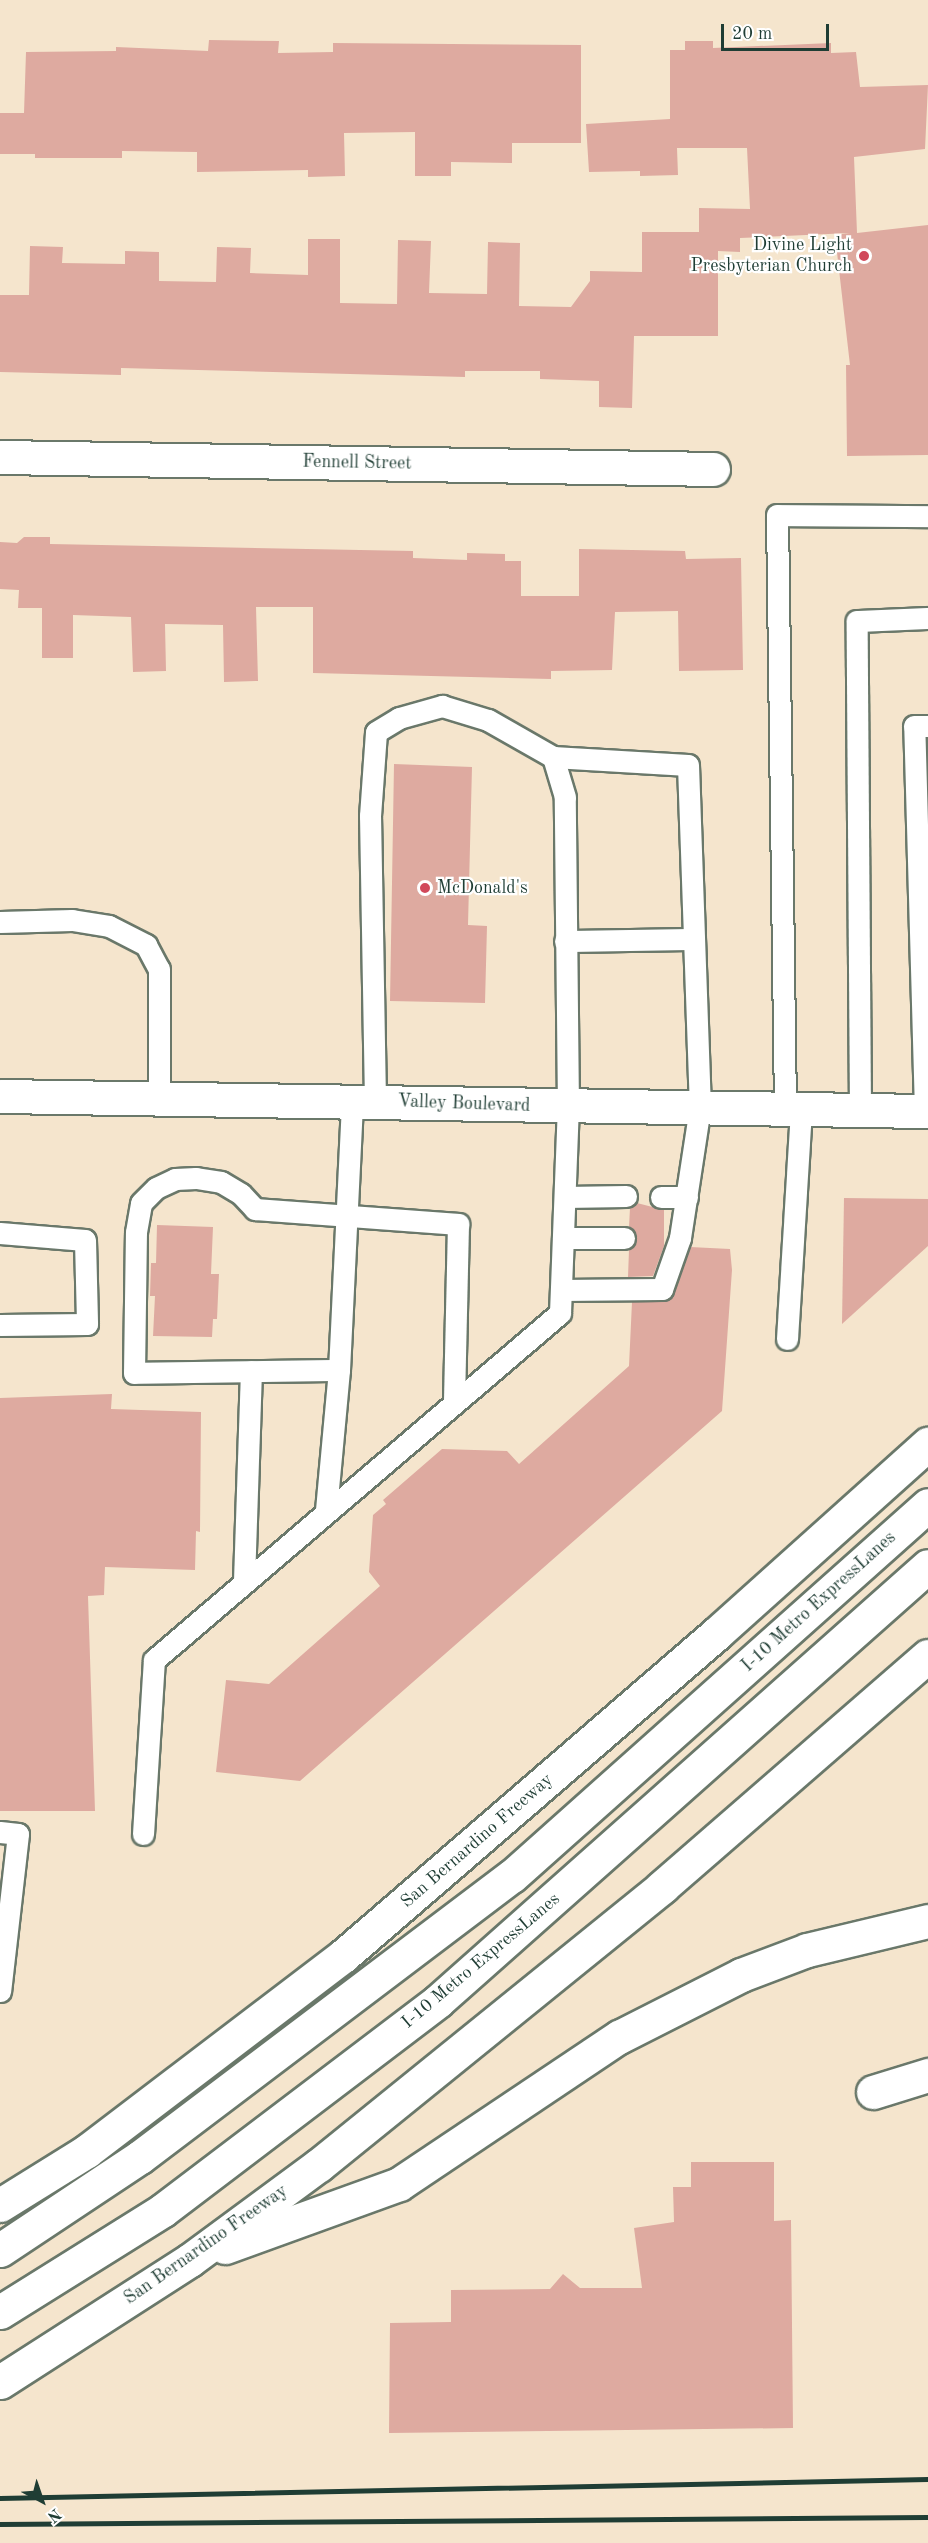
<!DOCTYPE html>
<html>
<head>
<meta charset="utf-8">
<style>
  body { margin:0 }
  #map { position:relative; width:928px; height:2543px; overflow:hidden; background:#f5e5cd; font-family:"Old Standard TT",serif }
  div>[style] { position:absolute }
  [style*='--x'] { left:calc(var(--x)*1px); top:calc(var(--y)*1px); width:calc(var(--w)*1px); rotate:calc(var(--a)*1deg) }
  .building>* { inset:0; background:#deaaa0 }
  .roads { filter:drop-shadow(2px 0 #6a786a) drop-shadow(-2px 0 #6a786a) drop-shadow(0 2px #6a786a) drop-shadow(0 -2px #6a786a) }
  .service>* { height:21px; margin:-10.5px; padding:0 10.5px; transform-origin:10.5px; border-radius:10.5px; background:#fff }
  .minor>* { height:33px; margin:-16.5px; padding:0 16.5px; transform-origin:16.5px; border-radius:16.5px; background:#fff }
  .primary>* { height:33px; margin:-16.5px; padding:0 16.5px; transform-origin:16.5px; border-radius:16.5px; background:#fff }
  .motorway>* { height:33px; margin:-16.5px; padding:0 16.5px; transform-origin:16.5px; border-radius:16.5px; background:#fff }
  .rail>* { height:4.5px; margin:-2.25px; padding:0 2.25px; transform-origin:2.25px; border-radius:2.25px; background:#1f3d34 }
  .dots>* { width:16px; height:16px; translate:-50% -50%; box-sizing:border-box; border:3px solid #fff; border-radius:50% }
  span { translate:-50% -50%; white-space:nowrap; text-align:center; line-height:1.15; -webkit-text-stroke:4.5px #fff; paint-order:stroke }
  .poi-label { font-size:18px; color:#1f3d34 }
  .right { translate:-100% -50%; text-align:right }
  .left { translate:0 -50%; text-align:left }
  .street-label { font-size:18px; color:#1f3d34 }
  .north { position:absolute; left:12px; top:2471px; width:60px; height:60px; -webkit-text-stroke:4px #fff; paint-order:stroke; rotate:140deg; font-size:16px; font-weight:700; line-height:24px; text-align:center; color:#1f3d34 }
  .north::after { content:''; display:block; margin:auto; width:21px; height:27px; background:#1f3d34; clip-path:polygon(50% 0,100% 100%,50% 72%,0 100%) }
  .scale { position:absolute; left:721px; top:24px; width:108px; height:27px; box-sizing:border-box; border:3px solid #1f3d34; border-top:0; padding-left:8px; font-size:18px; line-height:21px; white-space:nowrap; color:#1f3d34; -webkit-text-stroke:4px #fff; paint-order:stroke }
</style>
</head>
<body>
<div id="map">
  <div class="building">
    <div style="clip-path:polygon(209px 40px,279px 41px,278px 53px,333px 52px,333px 43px,581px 45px,581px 143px,512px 143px,512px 163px,451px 162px,451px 176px,415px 176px,415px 132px,344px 133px,345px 176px,308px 177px,308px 170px,197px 172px,197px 152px,122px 151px,122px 158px,35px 158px,35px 154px,0 154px,0 113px,24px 113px,26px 52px,116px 51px,116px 47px,208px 51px)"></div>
    <div style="clip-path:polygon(685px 41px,713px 41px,713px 48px,831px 43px,831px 53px,856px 52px,860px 87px,928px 85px,925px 149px,854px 157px,857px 233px,928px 225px,928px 455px,847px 456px,846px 365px,850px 365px,835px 235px,850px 233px,740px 238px,740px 252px,718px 251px,718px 336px,634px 336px,632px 408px,599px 407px,599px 381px,540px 379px,540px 371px,465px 371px,465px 377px,121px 368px,121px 375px,0 372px,0 295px,29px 295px,30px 246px,63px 247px,62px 263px,125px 264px,125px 251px,159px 252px,159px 281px,216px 282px,217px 247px,251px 248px,250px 273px,308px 275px,308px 239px,340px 239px,340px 303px,397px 304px,398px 240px,431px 241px,429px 293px,487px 294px,488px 242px,520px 243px,519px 306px,571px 307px,590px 281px,590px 271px,642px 272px,642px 232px,699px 232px,699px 208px,750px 209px,747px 148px,677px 148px,678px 175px,640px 176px,640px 171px,589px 172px,586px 124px,670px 119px,670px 50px,685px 50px)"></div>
    <div style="clip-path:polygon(24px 537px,50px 537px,50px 544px,413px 551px,413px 558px,467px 560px,467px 553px,505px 554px,505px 561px,521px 561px,521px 596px,579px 596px,579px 549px,685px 551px,686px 559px,741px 558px,743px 670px,679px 671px,678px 611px,615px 612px,612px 670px,551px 671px,551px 679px,313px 673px,313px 607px,256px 607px,258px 681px,224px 682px,223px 625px,165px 624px,166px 671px,133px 672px,131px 617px,73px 615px,73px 658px,42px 658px,42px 608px,18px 608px,19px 590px,0 589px,0 542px,17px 543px)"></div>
    <div style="clip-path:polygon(394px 764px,472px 767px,468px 925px,487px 926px,485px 1003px,390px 1001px)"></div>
    <div style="clip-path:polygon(844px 1198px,928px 1199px,928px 1246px,842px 1324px)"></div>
    <div style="clip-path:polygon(637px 1203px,664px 1210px,664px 1246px,653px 1276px,628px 1277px,629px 1250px,637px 1239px,629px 1227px,630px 1208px)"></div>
    <div style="clip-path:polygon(157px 1225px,213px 1227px,211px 1274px,219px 1274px,217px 1319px,213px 1319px,212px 1337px,153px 1336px,155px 1296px,150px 1296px,151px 1263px,156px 1263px)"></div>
    <div style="clip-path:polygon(690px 1247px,730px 1249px,732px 1270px,722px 1411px,300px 1781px,216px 1772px,226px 1680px,269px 1684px,380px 1586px,369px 1572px,373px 1515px,386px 1504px,383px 1500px,442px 1449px,507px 1451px,519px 1464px,629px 1366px,632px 1302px,670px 1299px)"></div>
    <div style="clip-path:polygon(112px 1394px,111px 1409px,201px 1412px,200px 1532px,196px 1531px,195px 1570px,105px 1567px,104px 1595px,88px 1596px,95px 1811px,0 1811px,0 1398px)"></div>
    <div style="clip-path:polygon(691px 2162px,774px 2162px,774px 2221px,791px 2220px,793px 2428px,389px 2433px,390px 2323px,451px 2322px,451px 2290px,550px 2289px,563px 2274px,580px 2288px,642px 2288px,634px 2228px,674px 2222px,673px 2187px,691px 2187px)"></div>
  </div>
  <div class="roads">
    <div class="service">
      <div style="--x:0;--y:922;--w:72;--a:-1.6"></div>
      <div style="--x:72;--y:920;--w:37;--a:9"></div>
      <div style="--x:109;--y:926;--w:42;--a:27.2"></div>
      <div style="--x:146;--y:945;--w:27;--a:62"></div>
      <div style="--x:159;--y:969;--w:129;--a:90"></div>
      <div style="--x:565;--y:941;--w:129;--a:-0.9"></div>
      <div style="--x:375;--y:1101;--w:285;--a:-91"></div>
      <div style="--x:370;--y:816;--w:84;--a:-85.9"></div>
      <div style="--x:376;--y:732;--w:27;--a:-31"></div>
      <div style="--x:399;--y:718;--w:45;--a:-15.6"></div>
      <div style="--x:442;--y:706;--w:48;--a:16.9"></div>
      <div style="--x:488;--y:720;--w:75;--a:29.6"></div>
      <div style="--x:553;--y:757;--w:135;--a:3.4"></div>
      <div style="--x:688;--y:765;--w:342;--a:88"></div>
      <div style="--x:700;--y:1107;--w:133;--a:98.7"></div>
      <div style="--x:680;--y:1238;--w:54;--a:109.4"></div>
      <div style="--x:662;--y:1289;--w:101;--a:179.4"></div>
      <div style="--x:785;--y:1109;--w:594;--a:-90.77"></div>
      <div style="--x:777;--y:515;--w:151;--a:0.4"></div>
      <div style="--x:860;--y:1110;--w:489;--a:-90.4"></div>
      <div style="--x:857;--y:621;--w:71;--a:-2.4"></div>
      <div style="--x:925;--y:1111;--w:385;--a:-91.6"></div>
      <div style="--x:914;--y:726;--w:14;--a:0"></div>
      <div style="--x:565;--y:1197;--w:61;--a:-0.9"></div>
      <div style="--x:661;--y:1197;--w:26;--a:0"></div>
      <div style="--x:0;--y:1233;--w:85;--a:4.7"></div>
      <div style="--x:85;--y:1240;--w:84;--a:88.6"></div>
      <div style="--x:87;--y:1324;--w:87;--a:179.3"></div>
      <div style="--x:563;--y:1238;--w:61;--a:0"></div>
      <div style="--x:787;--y:1339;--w:230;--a:-86.5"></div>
      <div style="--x:339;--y:1370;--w:205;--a:179.2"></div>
      <div style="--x:134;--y:1373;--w:141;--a:-89.2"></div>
      <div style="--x:136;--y:1232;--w:29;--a:-80"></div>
      <div style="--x:141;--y:1203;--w:21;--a:-45"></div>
      <div style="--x:156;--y:1188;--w:21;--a:-25"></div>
      <div style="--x:175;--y:1179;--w:21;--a:-3"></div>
      <div style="--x:196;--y:1178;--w:25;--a:9"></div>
      <div style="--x:221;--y:1182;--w:23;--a:31"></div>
      <div style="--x:241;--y:1194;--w:21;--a:47"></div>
      <div style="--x:255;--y:1209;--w:204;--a:4.2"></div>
      <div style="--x:458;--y:1224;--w:179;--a:91.3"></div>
      <div style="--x:326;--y:1510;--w:141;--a:-84.7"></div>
      <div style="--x:339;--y:1370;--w:269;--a:-87.2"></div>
      <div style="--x:244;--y:1581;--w:210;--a:-88.1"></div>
      <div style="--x:0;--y:1832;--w:18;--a:6"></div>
      <div style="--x:18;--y:1834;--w:158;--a:96.5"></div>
      <div style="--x:143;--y:1834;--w:174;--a:-86.4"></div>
      <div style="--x:154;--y:1660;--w:534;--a:-40.52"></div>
      <div style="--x:560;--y:1313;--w:205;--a:-87.8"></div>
      <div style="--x:568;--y:1108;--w:311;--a:-90.6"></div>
      <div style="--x:565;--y:797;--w:42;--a:-106.7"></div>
    </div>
    <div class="minor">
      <div style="--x:0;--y:457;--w:713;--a:0.96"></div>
      <div style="--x:873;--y:2092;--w:58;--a:-17.2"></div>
    </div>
    <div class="primary">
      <div style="--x:0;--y:1096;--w:928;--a:0.93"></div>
    </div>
    <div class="motorway">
      <div style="--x:0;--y:2205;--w:102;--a:-31.8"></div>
      <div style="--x:87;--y:2151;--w:322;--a:-37.3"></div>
      <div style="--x:343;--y:1956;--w:493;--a:-40.8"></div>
      <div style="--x:716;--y:1634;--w:285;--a:-41.9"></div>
      <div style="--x:225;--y:2247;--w:185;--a:-19.9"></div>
      <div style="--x:399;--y:2184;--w:265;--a:-33.8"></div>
      <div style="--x:619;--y:2037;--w:137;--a:-26.9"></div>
      <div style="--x:741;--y:1975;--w:71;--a:-20.7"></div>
      <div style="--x:807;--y:1950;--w:124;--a:-13.5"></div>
      <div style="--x:0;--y:2250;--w:168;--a:-33.6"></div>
      <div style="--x:140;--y:2157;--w:466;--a:-37.1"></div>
      <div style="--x:512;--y:1876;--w:557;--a:-41.73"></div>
      <div style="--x:0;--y:2312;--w:192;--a:-32"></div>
      <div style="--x:163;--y:2210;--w:345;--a:-37.2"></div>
      <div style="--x:438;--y:2001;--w:655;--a:-41.6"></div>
      <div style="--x:0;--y:2382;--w:226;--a:-32.7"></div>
      <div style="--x:190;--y:2260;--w:160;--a:-36.4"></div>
      <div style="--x:319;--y:2165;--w:442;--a:-39"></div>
      <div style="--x:662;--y:1887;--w:352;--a:-41"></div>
    </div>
  </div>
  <div class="rail">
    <div style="--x:0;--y:2498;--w:928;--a:-1.17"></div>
    <div style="--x:0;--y:2524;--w:928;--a:-0.43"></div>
  </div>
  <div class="dots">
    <div style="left:864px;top:256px;background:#d1495b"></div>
    <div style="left:425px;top:888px;background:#d1495b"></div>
  </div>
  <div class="poi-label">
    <span class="right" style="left:852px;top:256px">Divine Light<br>Presbyterian Church</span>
    <span class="left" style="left:437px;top:888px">McDonald's</span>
  </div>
  <div class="street-label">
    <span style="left:357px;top:463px;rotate:1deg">Fennell Street</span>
    <span style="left:464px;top:1104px;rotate:2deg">Valley Boulevard</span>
    <span style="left:819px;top:1602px;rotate:-42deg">I-10 Metro ExpressLanes</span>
    <span style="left:477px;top:1841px;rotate:-41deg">San Bernardino Freeway</span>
    <span style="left:481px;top:1961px;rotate:-40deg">I-10 Metro ExpressLanes</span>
    <span style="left:206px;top:2245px;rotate:-35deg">San Bernardino Freeway</span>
  </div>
  <div class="north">N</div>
  <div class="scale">20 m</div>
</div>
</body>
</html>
